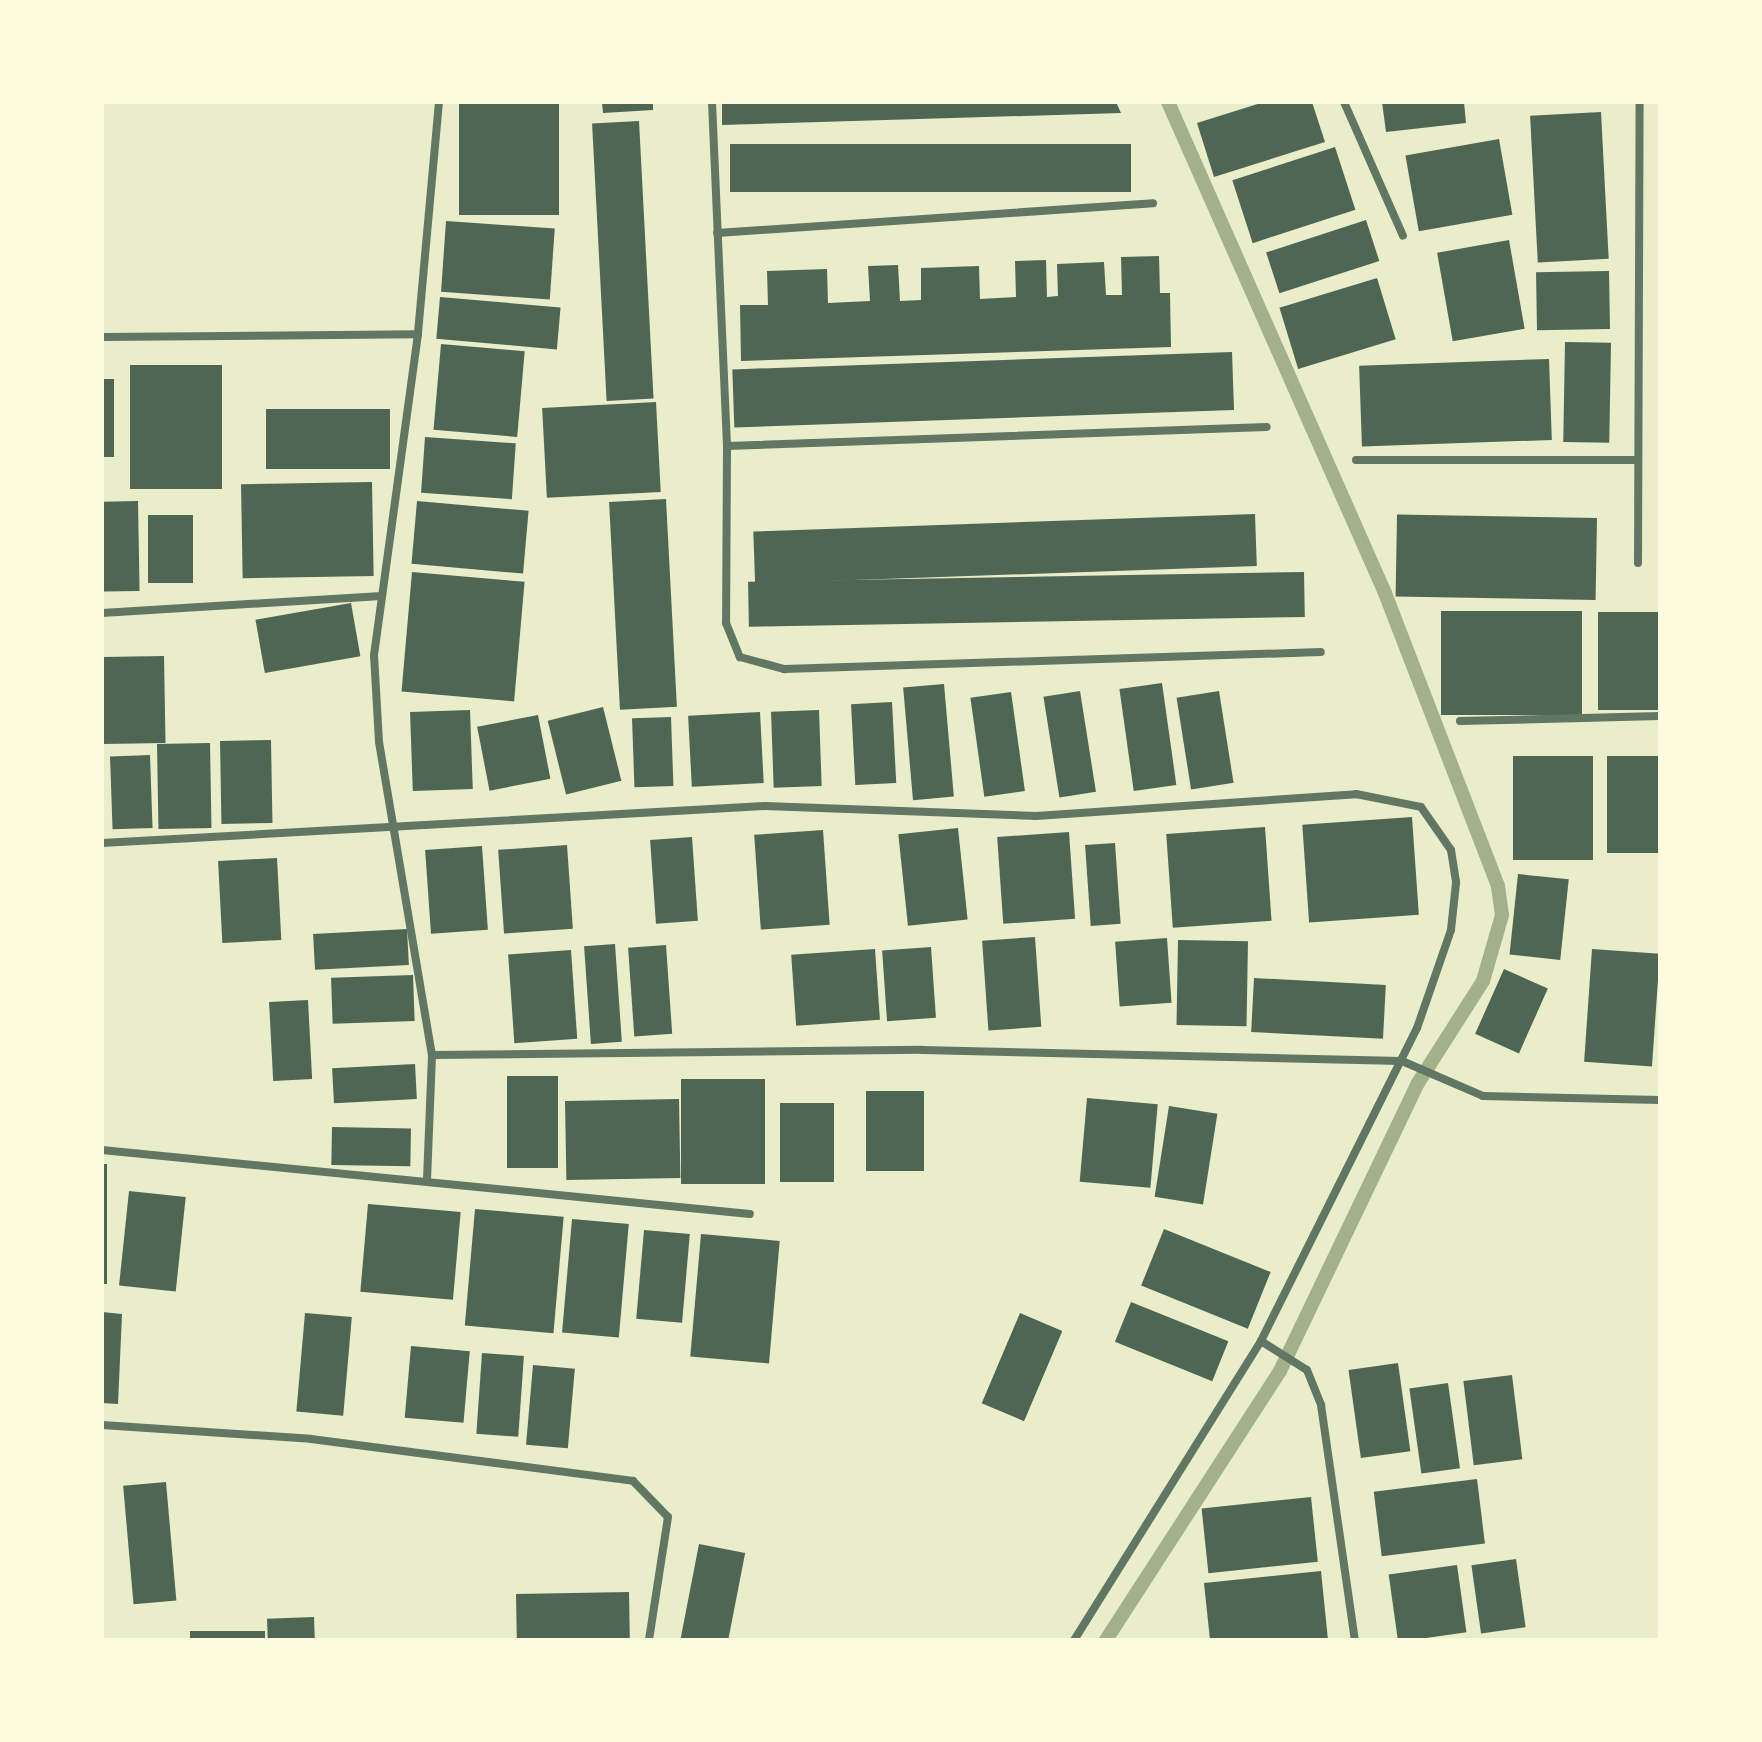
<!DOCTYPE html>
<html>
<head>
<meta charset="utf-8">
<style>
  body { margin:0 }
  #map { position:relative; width:1762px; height:1742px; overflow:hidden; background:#e9edc9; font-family:"Source Serif 4",serif }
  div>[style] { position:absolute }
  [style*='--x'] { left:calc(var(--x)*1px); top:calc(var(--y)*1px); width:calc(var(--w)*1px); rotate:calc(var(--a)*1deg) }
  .stream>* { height:14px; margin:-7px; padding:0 7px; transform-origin:7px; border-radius:7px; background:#a3b18a }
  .building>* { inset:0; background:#4f6655; transform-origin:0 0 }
  .minor>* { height:8px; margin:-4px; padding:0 4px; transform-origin:4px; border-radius:4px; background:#617663 }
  span { translate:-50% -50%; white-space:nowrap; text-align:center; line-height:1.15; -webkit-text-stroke:8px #fefae0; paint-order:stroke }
  .frame { position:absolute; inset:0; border:104px solid #fefae0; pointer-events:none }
</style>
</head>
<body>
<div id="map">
  <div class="stream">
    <div style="--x:1106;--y:1640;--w:320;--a:-57.1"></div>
    <div style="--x:1280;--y:1371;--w:319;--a:-64.4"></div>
    <div style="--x:1418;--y:1083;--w:121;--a:-57.5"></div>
    <div style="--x:1483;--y:981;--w:69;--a:-73.9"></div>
    <div style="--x:1502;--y:915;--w:29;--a:-98"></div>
    <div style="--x:1498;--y:886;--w:314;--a:-111.1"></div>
    <div style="--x:1385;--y:593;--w:537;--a:-113.84"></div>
  </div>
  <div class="building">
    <div style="left:459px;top:102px;width:100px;height:113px"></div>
    <div style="clip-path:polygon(602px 102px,653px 102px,653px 110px,603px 113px)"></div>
    <div style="clip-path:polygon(722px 102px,1116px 102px,1121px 113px,722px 125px)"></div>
    <div style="clip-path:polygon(1264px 102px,1312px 102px,1325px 142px,1214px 177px,1197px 123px)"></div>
    <div style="clip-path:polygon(1382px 102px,1464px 102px,1466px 123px,1386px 132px)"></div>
    <div style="left:1601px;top:112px;width:147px;height:71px;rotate:87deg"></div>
    <div style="left:639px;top:121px;width:278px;height:47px;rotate:87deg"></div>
    <div style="left:1499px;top:139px;width:77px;height:95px;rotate:80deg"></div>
    <div style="left:1131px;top:144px;width:48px;height:401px;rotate:90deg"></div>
    <div style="left:1335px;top:147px;width:66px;height:108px;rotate:72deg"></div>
    <div style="left:1366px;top:220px;width:43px;height:105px;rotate:72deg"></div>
    <div style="left:446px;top:221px;width:109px;height:71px;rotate:4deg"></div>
    <div style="left:1509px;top:240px;width:90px;height:73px;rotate:80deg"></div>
    <div style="clip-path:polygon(1159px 256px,1160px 293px,1170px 293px,1171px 347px,741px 361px,740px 305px,768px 305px,767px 271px,827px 269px,828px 303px,870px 301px,868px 266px,898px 265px,900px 301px,921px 300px,921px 268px,979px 266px,980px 299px,1016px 297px,1015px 261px,1046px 260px,1047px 297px,1058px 296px,1057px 264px,1104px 262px,1106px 295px,1122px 295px,1121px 257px)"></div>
    <div style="left:1609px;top:271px;width:58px;height:73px;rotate:89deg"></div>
    <div style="left:1377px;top:278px;width:64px;height:102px;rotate:73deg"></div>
    <div style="left:440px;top:297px;width:121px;height:42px;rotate:5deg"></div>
    <div style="left:1565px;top:342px;width:46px;height:100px;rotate:1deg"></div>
    <div style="left:441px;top:344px;width:84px;height:86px;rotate:5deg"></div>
    <div style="left:1232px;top:352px;width:58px;height:500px;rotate:88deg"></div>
    <div style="left:1549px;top:359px;width:81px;height:190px;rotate:88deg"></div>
    <div style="left:222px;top:365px;width:124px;height:92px;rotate:90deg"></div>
    <div style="left:102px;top:379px;width:12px;height:78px"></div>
    <div style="left:656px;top:402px;width:90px;height:114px;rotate:87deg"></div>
    <div style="left:390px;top:409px;width:60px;height:124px;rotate:90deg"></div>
    <div style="left:425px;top:437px;width:91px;height:56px;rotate:4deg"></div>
    <div style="left:372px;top:482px;width:94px;height:131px;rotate:89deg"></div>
    <div style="left:666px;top:499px;width:208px;height:57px;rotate:87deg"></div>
    <div style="left:138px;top:501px;width:90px;height:36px;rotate:89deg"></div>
    <div style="left:417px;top:501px;width:112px;height:63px;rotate:5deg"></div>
    <div style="left:1255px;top:514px;width:52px;height:502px;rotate:88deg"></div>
    <div style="left:148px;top:515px;width:45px;height:68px"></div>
    <div style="left:1597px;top:518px;width:82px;height:200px;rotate:91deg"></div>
    <div style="left:412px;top:572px;width:113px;height:120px;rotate:5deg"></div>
    <div style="left:1304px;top:572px;width:45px;height:556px;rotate:89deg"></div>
    <div style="left:351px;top:603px;width:54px;height:97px;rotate:80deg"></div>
    <div style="left:1582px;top:611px;width:104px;height:141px;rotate:90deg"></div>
    <div style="left:1598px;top:612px;width:62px;height:98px"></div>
    <div style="left:164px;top:656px;width:87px;height:62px;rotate:89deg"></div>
    <div style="left:1162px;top:683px;width:103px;height:43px;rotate:82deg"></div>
    <div style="left:944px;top:684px;width:113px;height:41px;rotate:85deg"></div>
    <div style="left:1080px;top:691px;width:102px;height:37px;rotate:81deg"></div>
    <div style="left:1219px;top:691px;width:93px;height:43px;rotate:81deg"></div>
    <div style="left:1011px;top:692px;width:100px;height:41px;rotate:82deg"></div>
    <div style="left:892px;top:702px;width:81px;height:41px;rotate:87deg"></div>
    <div style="left:603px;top:707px;width:76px;height:57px;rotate:76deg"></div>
    <div style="left:470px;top:710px;width:79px;height:60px;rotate:88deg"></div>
    <div style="left:819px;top:710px;width:76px;height:48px;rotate:88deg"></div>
    <div style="left:760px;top:712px;width:71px;height:72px;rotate:87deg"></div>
    <div style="left:538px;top:715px;width:65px;height:62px;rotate:79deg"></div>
    <div style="left:671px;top:717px;width:69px;height:39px;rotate:88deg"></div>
    <div style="left:271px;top:740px;width:83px;height:51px;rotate:89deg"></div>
    <div style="left:210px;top:743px;width:85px;height:53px;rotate:89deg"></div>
    <div style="left:150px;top:755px;width:73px;height:40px;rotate:88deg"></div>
    <div style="left:1513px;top:756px;width:80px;height:104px"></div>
    <div style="left:1607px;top:756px;width:53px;height:97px"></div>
    <div style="left:1412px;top:817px;width:98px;height:110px;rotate:86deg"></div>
    <div style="left:1265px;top:827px;width:94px;height:99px;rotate:86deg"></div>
    <div style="left:958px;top:828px;width:92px;height:60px;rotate:84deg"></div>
    <div style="left:823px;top:830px;width:95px;height:69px;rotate:86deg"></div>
    <div style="left:1069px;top:832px;width:87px;height:72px;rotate:86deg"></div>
    <div style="left:692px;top:837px;width:84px;height:42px;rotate:86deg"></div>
    <div style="left:1115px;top:843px;width:81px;height:30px;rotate:86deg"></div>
    <div style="left:567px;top:845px;width:84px;height:69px;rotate:86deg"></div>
    <div style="left:482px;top:846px;width:84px;height:57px;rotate:86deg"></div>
    <div style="left:277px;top:858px;width:82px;height:59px;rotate:87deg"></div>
    <div style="left:1518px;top:874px;width:51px;height:81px;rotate:6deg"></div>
    <div style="left:407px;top:929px;width:36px;height:94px;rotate:87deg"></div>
    <div style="left:1035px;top:937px;width:90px;height:53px;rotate:86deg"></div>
    <div style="left:1167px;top:938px;width:65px;height:52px;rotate:86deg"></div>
    <div style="left:1178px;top:940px;width:70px;height:85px;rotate:1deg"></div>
    <div style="left:615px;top:944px;width:98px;height:31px;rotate:86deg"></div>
    <div style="left:666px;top:945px;width:89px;height:38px;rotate:86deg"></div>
    <div style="left:931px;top:947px;width:71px;height:49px;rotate:86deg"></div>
    <div style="left:875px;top:949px;width:71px;height:84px;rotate:86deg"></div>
    <div style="left:1592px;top:949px;width:68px;height:113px;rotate:4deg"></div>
    <div style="left:571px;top:950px;width:89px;height:63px;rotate:86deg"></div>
    <div style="left:1504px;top:969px;width:48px;height:71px;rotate:24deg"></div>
    <div style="left:413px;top:975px;width:46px;height:82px;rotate:88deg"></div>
    <div style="left:1254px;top:978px;width:132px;height:54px;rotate:3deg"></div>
    <div style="left:308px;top:1000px;width:79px;height:39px;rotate:87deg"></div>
    <div style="left:415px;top:1064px;width:35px;height:83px;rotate:87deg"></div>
    <div style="left:507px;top:1076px;width:51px;height:92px"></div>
    <div style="left:681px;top:1079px;width:84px;height:105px"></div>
    <div style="left:924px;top:1091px;width:80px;height:58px;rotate:90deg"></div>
    <div style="left:1087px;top:1098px;width:71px;height:84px;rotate:5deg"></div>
    <div style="left:679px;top:1099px;width:79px;height:114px;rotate:89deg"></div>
    <div style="left:834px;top:1103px;width:79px;height:54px;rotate:90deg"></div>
    <div style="left:1169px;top:1106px;width:49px;height:92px;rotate:9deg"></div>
    <div style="left:332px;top:1127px;width:79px;height:38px;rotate:1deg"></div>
    <div style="left:102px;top:1164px;width:5px;height:120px"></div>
    <div style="left:129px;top:1191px;width:57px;height:95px;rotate:6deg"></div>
    <div style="left:368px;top:1204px;width:93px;height:88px;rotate:5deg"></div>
    <div style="left:475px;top:1209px;width:89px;height:117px;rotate:5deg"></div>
    <div style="left:572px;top:1219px;width:57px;height:114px;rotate:5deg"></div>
    <div style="left:1164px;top:1229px;width:115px;height:61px;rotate:22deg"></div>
    <div style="left:644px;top:1230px;width:46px;height:89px;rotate:5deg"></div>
    <div style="left:701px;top:1234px;width:79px;height:123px;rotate:5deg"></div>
    <div style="left:1131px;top:1302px;width:105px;height:43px;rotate:22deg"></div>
    <div style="clip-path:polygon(102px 1312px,122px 1314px,118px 1404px,102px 1403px)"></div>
    <div style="left:305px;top:1313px;width:47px;height:99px;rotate:5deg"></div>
    <div style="left:1020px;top:1313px;width:46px;height:98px;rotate:23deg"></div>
    <div style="left:411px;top:1346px;width:59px;height:72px;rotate:5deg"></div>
    <div style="left:482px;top:1353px;width:42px;height:81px;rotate:4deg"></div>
    <div style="left:1398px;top:1363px;width:89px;height:50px;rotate:82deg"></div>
    <div style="left:533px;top:1365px;width:42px;height:80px;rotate:5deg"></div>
    <div style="left:1512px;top:1375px;width:85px;height:49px;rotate:83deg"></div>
    <div style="left:1448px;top:1383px;width:86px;height:39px;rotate:82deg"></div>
    <div style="left:1477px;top:1479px;width:65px;height:104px;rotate:83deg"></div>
    <div style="left:166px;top:1482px;width:119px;height:43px;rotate:85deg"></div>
    <div style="left:1311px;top:1497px;width:65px;height:110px;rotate:84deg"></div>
    <div style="left:699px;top:1544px;width:47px;height:98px;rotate:11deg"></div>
    <div style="left:1516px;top:1559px;width:69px;height:45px;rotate:82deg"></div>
    <div style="left:1457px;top:1565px;width:68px;height:69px;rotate:82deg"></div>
    <div style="clip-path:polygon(1321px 1571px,1328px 1640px,1210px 1640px,1204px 1583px)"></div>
    <div style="left:629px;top:1592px;width:48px;height:113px;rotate:89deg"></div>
    <div style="left:314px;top:1617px;width:23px;height:47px;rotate:88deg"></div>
    <div style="left:190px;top:1631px;width:75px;height:9px"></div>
  </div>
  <div class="minor">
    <div style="--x:439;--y:102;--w:233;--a:95.2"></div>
    <div style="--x:418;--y:334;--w:324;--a:97.8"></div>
    <div style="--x:374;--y:655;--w:87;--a:86.7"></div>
    <div style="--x:379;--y:742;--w:317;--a:80.4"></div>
    <div style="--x:432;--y:1055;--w:490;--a:-0.6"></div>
    <div style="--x:922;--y:1050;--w:480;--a:1.3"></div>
    <div style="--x:1402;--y:1061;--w:88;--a:23.4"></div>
    <div style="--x:1483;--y:1096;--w:177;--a:1.3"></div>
    <div style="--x:712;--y:102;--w:344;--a:87.5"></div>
    <div style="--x:727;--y:446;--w:177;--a:90.3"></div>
    <div style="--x:726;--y:623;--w:37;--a:68"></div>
    <div style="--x:740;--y:657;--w:46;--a:15.3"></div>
    <div style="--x:784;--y:669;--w:537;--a:-1.81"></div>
    <div style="--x:1344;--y:102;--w:146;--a:66.2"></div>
    <div style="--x:717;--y:233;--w:437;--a:-3.9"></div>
    <div style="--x:102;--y:337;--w:316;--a:-0.5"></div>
    <div style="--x:727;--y:446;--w:540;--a:-2.02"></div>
    <div style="--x:1356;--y:460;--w:279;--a:0"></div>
    <div style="--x:1638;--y:563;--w:461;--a:-89.8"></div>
    <div style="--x:102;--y:613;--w:280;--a:-3.5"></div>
    <div style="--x:1460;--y:721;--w:200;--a:-1.4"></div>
    <div style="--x:102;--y:843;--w:664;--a:-3.19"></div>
    <div style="--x:765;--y:806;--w:271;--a:2.1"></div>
    <div style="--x:1036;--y:816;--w:321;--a:-3.9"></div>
    <div style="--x:1356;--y:794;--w:66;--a:11.3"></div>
    <div style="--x:1421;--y:807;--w:52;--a:55.1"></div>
    <div style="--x:1451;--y:850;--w:33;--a:81"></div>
    <div style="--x:1456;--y:883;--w:47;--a:96.1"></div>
    <div style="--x:1451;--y:930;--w:104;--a:109.1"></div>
    <div style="--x:1417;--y:1028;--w:350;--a:116.5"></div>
    <div style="--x:1261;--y:1341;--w:353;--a:122"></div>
    <div style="--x:102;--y:1150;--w:651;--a:5.64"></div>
    <div style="--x:427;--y:1180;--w:125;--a:-87.7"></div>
    <div style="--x:1261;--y:1341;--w:54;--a:32.2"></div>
    <div style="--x:1307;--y:1370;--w:38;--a:68"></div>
    <div style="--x:1321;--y:1405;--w:237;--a:81.8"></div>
    <div style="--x:102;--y:1425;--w:209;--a:3.8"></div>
    <div style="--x:311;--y:1439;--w:325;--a:7.4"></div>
    <div style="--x:633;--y:1481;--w:50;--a:45.8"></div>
    <div style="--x:668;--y:1517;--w:124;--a:98.8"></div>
  </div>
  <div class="frame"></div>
</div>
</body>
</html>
